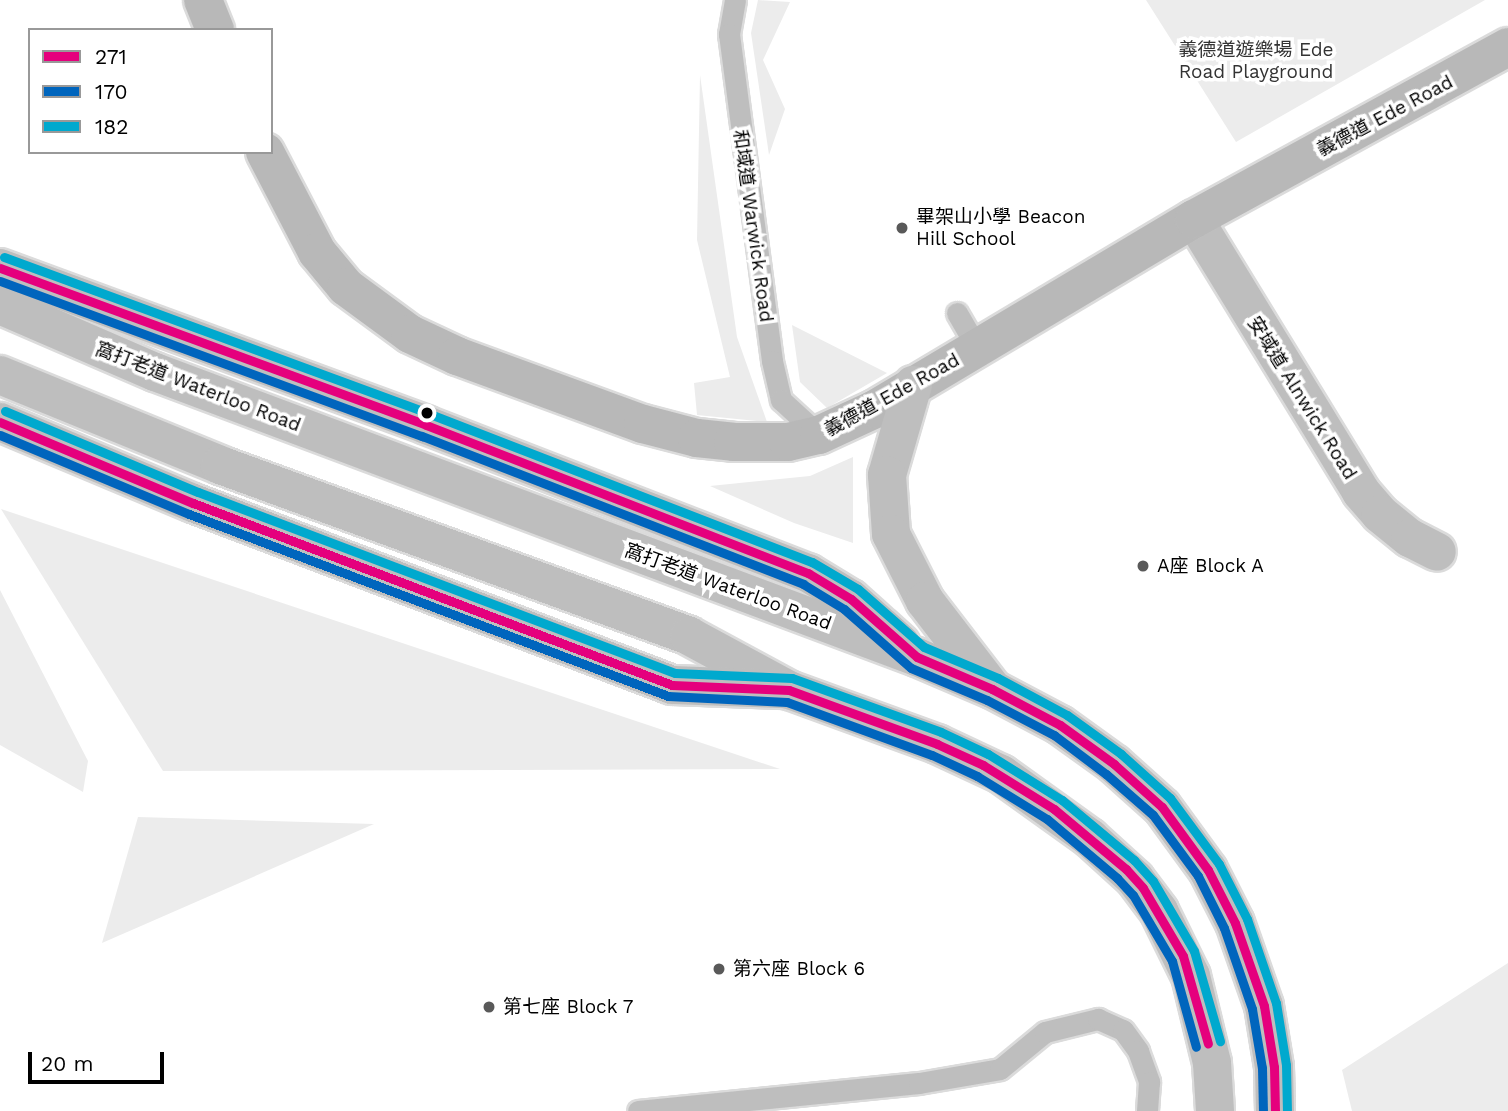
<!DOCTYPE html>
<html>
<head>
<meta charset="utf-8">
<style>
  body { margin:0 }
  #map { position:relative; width:1508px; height:1111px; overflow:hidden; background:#fff; font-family:"Work Sans","Noto Sans TC",sans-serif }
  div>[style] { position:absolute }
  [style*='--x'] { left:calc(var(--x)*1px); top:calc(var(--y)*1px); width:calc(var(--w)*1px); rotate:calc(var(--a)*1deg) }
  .green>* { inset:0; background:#ececec }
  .roads { filter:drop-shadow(2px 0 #dbdbdb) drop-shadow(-2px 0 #dbdbdb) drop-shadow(0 2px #dbdbdb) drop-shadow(0 -2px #dbdbdb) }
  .lane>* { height:21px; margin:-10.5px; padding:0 10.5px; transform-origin:10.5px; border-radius:10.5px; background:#bebebe }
  .street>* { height:38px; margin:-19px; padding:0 19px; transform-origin:19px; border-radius:19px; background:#bebebe }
  .secondary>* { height:38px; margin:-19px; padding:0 19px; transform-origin:19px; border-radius:19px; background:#b8b8b8 }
  .highway>* { height:38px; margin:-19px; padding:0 19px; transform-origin:19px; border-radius:19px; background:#bebebe }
  .bus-1>* { height:9px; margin:-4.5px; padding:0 4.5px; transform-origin:4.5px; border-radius:4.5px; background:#e5007d }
  .bus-2>* { height:9px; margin:-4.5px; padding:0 4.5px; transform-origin:4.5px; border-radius:4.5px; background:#0065bd }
  .bus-3>* { height:9px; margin:-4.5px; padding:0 4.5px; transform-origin:4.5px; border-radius:4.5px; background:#00a9ce }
  .dots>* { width:19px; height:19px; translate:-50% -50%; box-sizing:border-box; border:4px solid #fff; border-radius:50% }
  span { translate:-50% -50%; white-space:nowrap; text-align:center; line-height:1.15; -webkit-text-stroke:7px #fff; paint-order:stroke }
  .park-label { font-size:19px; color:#333 }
  .street-label { font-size:19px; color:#000 }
  .poi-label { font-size:19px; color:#000 }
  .left { translate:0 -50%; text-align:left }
  .legend { position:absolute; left:28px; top:28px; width:245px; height:126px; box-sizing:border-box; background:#fff; border:2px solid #999; margin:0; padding:9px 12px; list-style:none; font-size:21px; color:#000 }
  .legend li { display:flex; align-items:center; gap:14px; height:35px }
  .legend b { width:35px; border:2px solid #999 }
  .scale { position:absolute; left:28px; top:1052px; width:136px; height:32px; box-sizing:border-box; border:4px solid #000; border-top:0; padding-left:9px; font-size:21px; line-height:24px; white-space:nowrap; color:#000; -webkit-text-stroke:5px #fff; paint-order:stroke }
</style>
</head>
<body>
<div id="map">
  <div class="green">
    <div style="clip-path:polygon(758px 0,790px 2px,763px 60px,785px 109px,769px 155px,751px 33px)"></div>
    <div style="clip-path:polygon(1146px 0,1485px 0,1236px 142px)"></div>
    <div style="clip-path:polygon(700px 75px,737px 337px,767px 422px,697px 415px,694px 383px,730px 377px,697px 240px)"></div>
    <div style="clip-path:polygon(792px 325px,887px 373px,827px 408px,800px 382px)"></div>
    <div style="clip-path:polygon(853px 457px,853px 543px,794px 523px,710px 486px,810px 476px)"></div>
    <div style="clip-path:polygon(1px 509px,780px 769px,163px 771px)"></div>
    <div style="clip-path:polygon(0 590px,88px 761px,83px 792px,0 745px)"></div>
    <div style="clip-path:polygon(138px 817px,374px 824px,102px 943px)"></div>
    <div style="clip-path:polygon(1508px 963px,1508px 1111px,1352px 1111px,1342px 1070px)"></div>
  </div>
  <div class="roads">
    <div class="lane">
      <div style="--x:735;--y:0;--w:35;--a:100"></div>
      <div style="--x:729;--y:34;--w:330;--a:82.5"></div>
      <div style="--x:772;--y:361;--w:40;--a:77"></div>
      <div style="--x:781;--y:400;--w:52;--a:42.6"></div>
      <div style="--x:957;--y:313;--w:39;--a:60"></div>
      <div style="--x:638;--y:1111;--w:282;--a:-5.7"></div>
      <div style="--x:919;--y:1083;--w:82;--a:-9.8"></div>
      <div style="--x:1000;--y:1069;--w:58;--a:-39.4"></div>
      <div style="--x:1045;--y:1032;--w:55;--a:-13.8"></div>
      <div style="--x:1098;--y:1019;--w:27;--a:24"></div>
      <div style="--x:1123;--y:1030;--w:26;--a:54"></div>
      <div style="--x:1138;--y:1051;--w:33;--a:70"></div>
      <div style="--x:1149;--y:1082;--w:29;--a:94"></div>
    </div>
    <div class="street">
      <div style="--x:1194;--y:219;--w:320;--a:58.5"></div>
      <div style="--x:1361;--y:492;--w:29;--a:49"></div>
      <div style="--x:1380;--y:514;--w:38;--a:39"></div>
      <div style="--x:1410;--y:538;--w:30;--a:27"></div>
    </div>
    <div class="secondary">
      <div style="--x:203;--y:0;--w:32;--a:68"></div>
      <div style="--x:265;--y:152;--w:113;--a:62.5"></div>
      <div style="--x:317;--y:252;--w:45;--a:50.4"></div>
      <div style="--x:346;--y:287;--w:79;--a:36.3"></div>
      <div style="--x:410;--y:334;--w:52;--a:25.1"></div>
      <div style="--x:457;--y:356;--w:198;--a:20.1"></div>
      <div style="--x:643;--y:424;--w:56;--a:14.5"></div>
      <div style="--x:697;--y:438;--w:36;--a:6"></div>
      <div style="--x:733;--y:442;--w:55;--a:0"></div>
      <div style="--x:788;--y:442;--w:32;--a:-13"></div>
      <div style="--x:819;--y:435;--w:62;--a:-24.9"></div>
      <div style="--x:875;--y:409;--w:371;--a:-30.8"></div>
      <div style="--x:1194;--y:219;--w:358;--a:-28.7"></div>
    </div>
    <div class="highway">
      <div style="--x:0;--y:268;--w:454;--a:20.2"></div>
      <div style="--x:426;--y:425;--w:410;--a:21.2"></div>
      <div style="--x:808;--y:573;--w:50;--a:31.2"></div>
      <div style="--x:851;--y:599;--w:67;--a:42"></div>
      <div style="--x:0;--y:305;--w:169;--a:23.4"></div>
      <div style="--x:155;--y:372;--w:814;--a:20.51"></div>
      <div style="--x:917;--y:657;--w:82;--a:23.1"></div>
      <div style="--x:992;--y:689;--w:77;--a:27.9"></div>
      <div style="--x:1060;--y:725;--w:67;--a:35.8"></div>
      <div style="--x:1114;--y:764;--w:64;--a:41.9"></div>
      <div style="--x:1162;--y:807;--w:78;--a:53.9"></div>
      <div style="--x:1208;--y:870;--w:59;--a:63"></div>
      <div style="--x:1235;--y:923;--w:88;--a:70.7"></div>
      <div style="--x:1264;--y:1006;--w:62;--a:80.7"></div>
      <div style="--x:1274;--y:1067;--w:44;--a:88.7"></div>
      <div style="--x:0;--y:375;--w:238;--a:22.2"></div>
      <div style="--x:220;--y:465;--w:499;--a:20"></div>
      <div style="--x:689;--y:636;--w:114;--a:28.4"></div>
      <div style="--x:789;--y:690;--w:158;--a:20"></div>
      <div style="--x:937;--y:744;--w:71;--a:25.1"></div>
      <div style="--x:1001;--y:774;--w:110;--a:35.7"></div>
      <div style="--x:1090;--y:838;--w:61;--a:42.3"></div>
      <div style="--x:1135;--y:879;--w:40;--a:53"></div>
      <div style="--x:1159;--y:911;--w:72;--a:63.8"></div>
      <div style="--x:1191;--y:976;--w:89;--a:76.4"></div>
      <div style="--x:1212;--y:1063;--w:48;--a:86.4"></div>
      <div style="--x:913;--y:385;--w:94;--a:106.1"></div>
      <div style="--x:887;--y:475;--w:59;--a:86.1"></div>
      <div style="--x:891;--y:534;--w:75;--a:63.1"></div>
      <div style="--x:925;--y:601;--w:108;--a:52.5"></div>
      <div style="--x:0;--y:422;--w:209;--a:22.8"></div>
      <div style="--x:193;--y:503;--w:512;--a:20.8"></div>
      <div style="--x:672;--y:685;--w:109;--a:2.1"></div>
    </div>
  </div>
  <div class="bus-1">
    <div style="--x:0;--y:268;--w:454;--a:20.2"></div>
    <div style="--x:426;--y:425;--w:410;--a:21.2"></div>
    <div style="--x:808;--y:573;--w:50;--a:31.2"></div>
    <div style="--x:851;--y:599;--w:88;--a:41.3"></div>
    <div style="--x:917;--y:657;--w:82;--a:23.1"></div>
    <div style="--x:992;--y:689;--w:77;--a:27.9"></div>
    <div style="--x:1060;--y:725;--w:67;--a:35.8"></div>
    <div style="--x:1114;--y:764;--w:64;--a:41.9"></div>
    <div style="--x:1162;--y:807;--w:78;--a:53.9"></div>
    <div style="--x:1208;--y:870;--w:59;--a:63"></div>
    <div style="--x:1235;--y:923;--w:88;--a:70.7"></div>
    <div style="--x:1264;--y:1006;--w:62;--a:80.7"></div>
    <div style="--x:1274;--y:1067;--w:44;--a:88.7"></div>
    <div style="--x:0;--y:422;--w:209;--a:22.8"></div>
    <div style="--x:193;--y:503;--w:512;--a:20.8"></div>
    <div style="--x:672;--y:685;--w:117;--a:2.4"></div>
    <div style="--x:789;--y:690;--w:158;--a:20"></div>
    <div style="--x:937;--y:744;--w:51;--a:24.5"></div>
    <div style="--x:983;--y:765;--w:84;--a:31.8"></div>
    <div style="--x:1054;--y:809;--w:94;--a:39.8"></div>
    <div style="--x:1126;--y:869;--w:25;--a:48"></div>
    <div style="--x:1143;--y:888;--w:79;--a:59.5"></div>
    <div style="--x:1183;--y:956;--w:91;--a:74.1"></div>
  </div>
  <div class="bus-2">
    <div style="--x:0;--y:281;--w:450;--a:20.2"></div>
    <div style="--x:422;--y:436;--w:409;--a:21.2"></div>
    <div style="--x:803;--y:584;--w:48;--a:31.4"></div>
    <div style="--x:844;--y:609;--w:89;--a:41.4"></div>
    <div style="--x:911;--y:668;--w:82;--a:22.8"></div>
    <div style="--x:987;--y:700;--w:76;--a:27.6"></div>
    <div style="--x:1054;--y:735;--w:65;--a:36.9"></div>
    <div style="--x:1106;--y:774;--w:62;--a:41.1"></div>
    <div style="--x:1153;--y:815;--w:76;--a:53.6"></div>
    <div style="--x:1198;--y:876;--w:58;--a:63.4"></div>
    <div style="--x:1224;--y:928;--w:86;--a:70.9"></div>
    <div style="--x:1252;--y:1009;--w:60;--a:80.4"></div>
    <div style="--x:1262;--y:1068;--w:43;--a:88.7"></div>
    <div style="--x:0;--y:435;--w:205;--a:22.7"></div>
    <div style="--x:189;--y:514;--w:512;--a:20.8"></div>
    <div style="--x:668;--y:696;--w:119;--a:2.9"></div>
    <div style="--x:787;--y:702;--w:154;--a:20.1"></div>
    <div style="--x:932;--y:755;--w:50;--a:25"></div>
    <div style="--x:977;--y:776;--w:82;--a:31.6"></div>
    <div style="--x:1047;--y:819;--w:92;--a:40.1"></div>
    <div style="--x:1117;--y:878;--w:23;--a:47"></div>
    <div style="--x:1133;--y:895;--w:77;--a:59.4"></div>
    <div style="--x:1172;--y:961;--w:89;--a:74.4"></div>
  </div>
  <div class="bus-3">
    <div style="--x:4;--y:257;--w:454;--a:20.2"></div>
    <div style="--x:430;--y:414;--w:410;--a:21.2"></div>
    <div style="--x:812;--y:562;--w:53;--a:30.4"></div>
    <div style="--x:858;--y:589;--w:88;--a:41.3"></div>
    <div style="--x:924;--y:647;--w:80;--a:22.7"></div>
    <div style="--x:998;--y:678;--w:78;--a:28.2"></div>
    <div style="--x:1067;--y:715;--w:67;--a:35.8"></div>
    <div style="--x:1121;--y:754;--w:66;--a:41.9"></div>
    <div style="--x:1170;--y:798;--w:82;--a:53.4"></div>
    <div style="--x:1219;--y:864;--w:62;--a:63"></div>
    <div style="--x:1247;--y:919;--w:89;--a:71"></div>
    <div style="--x:1276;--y:1003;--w:63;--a:80.8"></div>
    <div style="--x:1286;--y:1065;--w:46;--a:88.8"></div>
    <div style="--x:5;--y:411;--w:209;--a:22.8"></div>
    <div style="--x:198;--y:492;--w:510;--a:20.78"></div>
    <div style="--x:675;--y:673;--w:117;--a:2.4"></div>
    <div style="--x:792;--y:678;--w:158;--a:19.9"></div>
    <div style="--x:941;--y:732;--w:52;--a:25.1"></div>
    <div style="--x:988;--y:754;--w:87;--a:31.9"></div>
    <div style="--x:1062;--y:800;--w:94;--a:39.8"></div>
    <div style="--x:1134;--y:860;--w:28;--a:48"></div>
    <div style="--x:1153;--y:881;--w:81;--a:59.6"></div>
    <div style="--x:1194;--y:951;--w:94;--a:73.9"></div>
  </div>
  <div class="dots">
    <div style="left:902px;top:228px;background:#595959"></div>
    <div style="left:427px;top:413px;background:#000"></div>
    <div style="left:1143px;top:566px;background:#595959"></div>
    <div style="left:719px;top:969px;background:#595959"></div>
    <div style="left:489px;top:1007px;background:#595959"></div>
  </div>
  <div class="park-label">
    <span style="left:1256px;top:61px">義德道遊樂場 Ede<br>Road Playground</span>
  </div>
  <div class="street-label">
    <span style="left:1385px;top:116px;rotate:-28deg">義德道 Ede Road</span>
    <span style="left:753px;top:226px;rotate:82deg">和域道 Warwick Road</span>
    <span style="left:198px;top:387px;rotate:21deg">窩打老道 Waterloo Road</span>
    <span style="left:892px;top:395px;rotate:-29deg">義德道 Ede Road</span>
    <span style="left:1302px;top:398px;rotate:58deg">安域道 Alnwick Road</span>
    <span style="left:728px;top:587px;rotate:20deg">窩打老道 Waterloo Road</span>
  </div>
  <div class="poi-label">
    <span class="left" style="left:916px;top:228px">畢架山小學 Beacon<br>Hill School</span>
    <span class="left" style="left:1157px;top:566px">A座 Block A</span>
    <span class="left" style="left:733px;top:969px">第六座 Block 6</span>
    <span class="left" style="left:503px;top:1007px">第七座 Block 7</span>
  </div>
  <ul class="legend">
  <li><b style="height:9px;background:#e5007d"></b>271</li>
  <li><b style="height:9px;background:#0065bd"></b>170</li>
  <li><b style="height:9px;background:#00a9ce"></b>182</li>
  </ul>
  <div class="scale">20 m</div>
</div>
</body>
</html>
